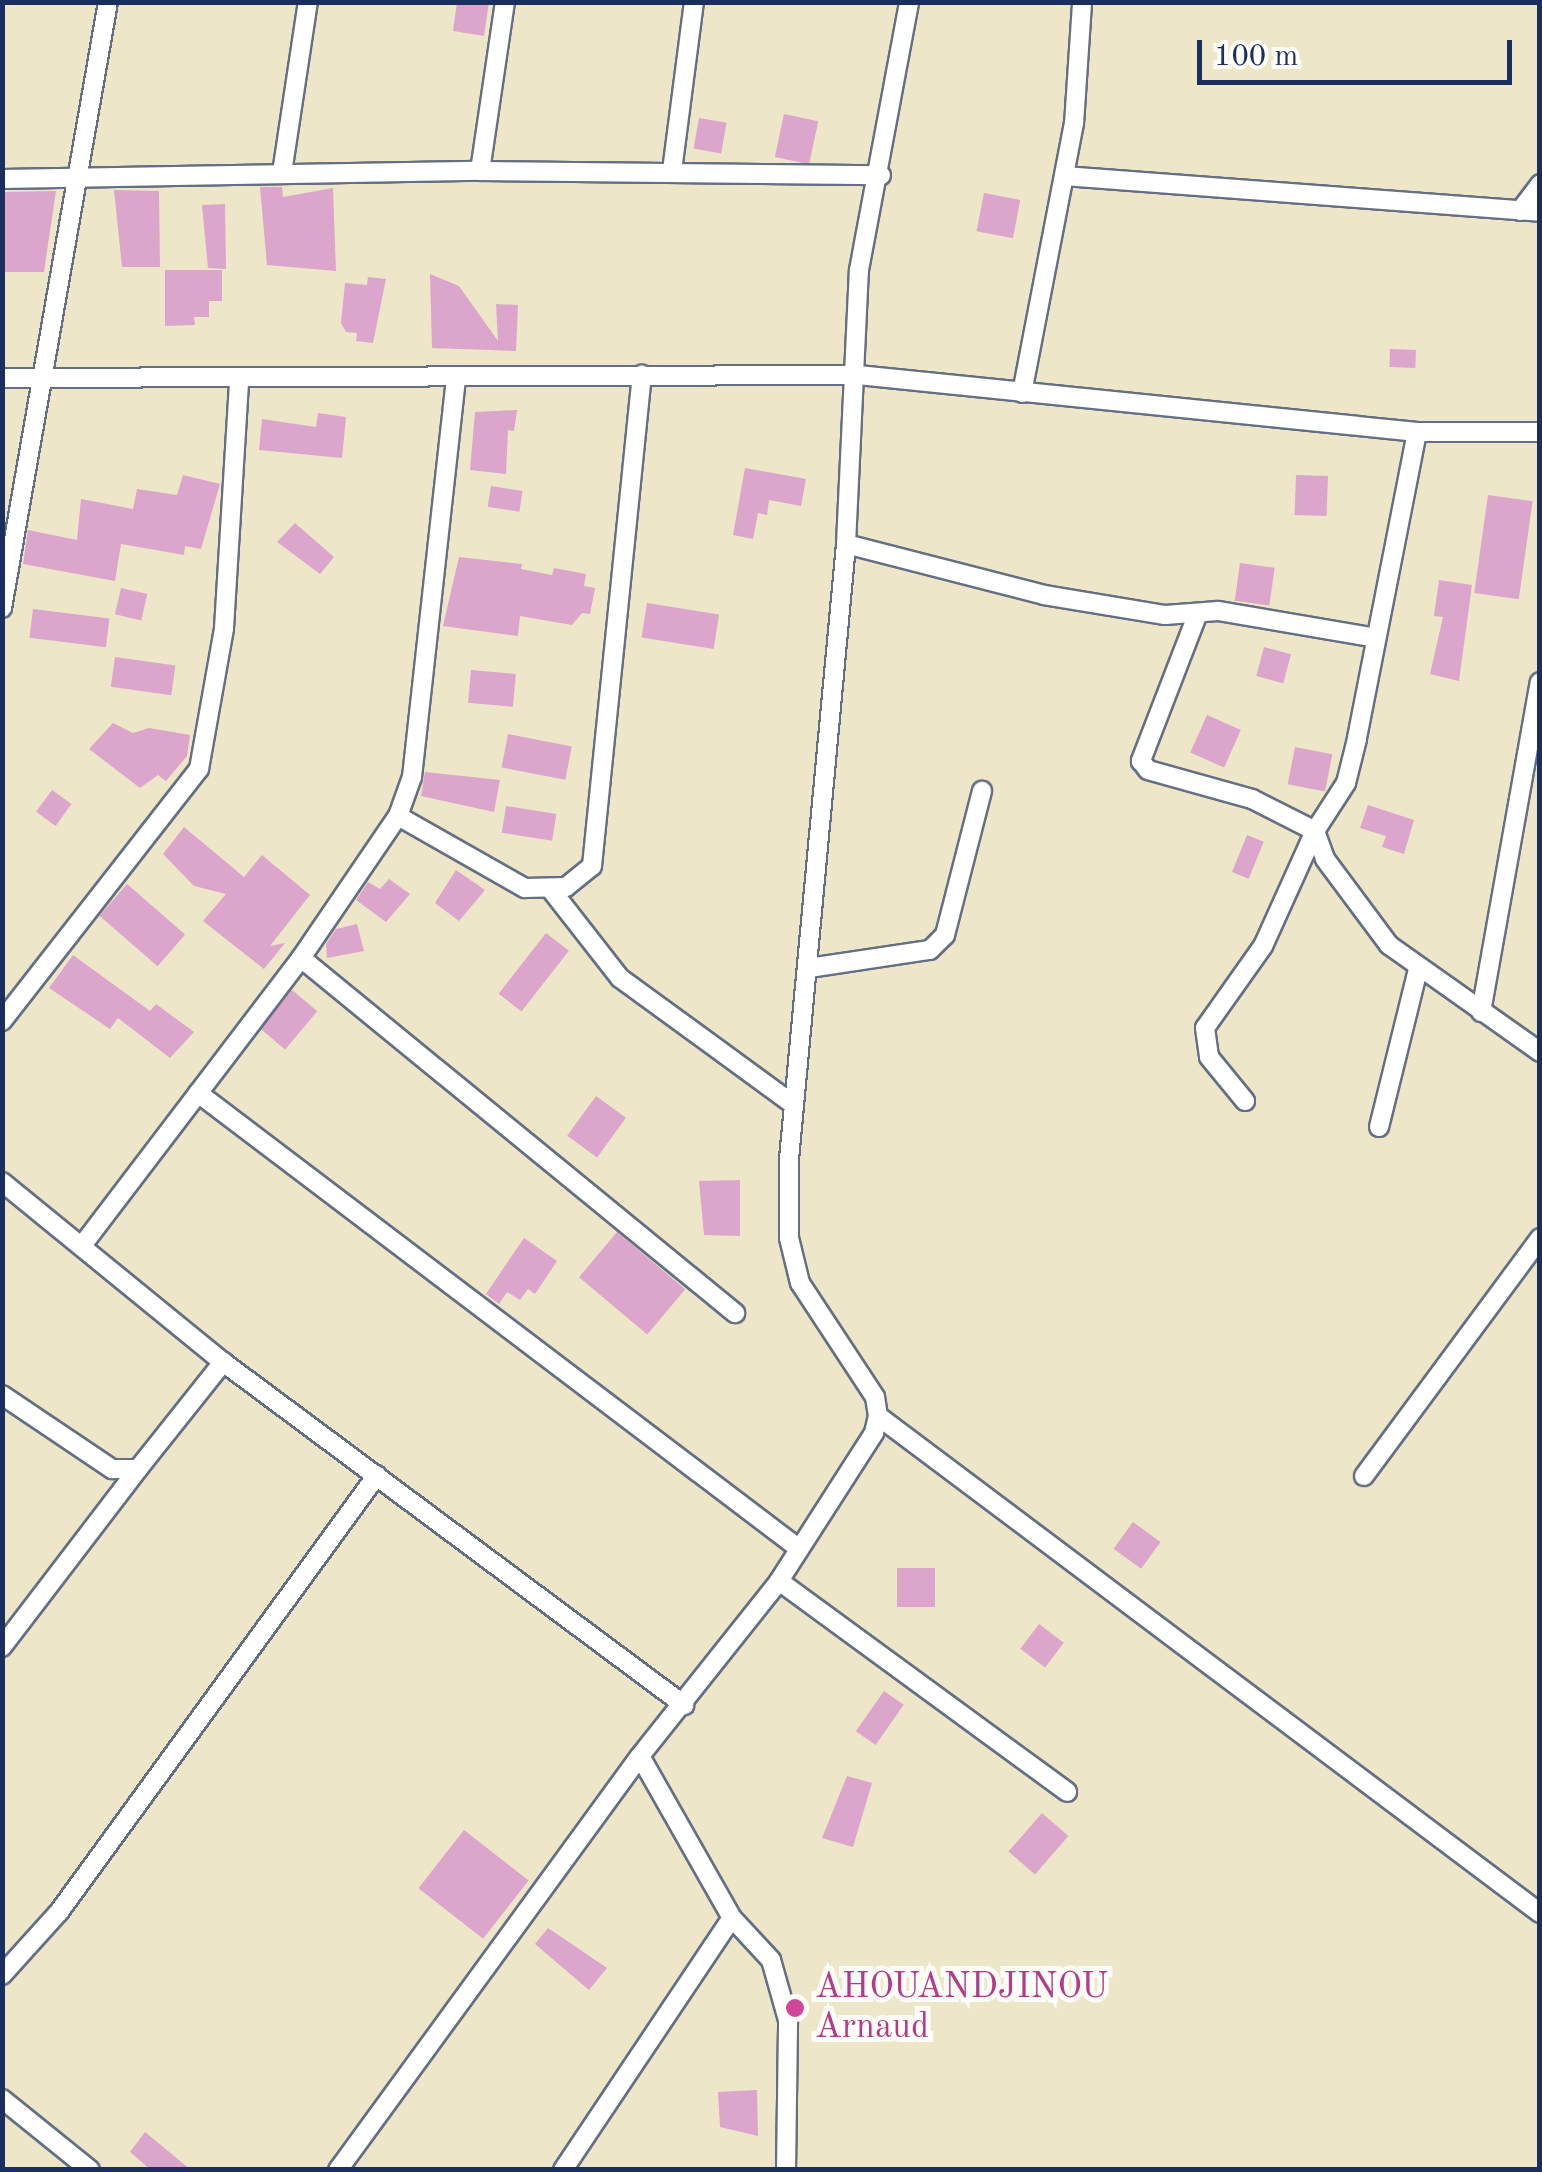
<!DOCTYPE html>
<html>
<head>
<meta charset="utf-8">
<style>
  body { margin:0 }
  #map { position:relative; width:1542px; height:2172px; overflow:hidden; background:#eee6c9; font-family:"Old Standard TT",serif }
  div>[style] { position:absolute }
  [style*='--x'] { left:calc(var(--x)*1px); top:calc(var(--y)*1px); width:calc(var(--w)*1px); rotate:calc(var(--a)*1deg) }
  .building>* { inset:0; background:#dca5cb; transform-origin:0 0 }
  .roads { filter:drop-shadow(2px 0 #656f83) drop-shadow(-2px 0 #656f83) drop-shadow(0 2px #656f83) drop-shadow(0 -2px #656f83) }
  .street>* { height:18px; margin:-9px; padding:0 9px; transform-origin:9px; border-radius:9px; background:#fff }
  .dots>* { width:28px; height:28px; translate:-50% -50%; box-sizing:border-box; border:5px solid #fdfcf7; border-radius:50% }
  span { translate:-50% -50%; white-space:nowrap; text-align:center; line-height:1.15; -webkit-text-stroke:10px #fdfcf7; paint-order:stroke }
  .hotel-label { font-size:35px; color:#b23c85 }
  .left { translate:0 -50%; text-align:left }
  .frame { position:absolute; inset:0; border:5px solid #1b2f5e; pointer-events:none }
  .scale { position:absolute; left:1197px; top:40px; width:315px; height:45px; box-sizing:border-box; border:5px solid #1b2f5e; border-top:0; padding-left:12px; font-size:30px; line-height:35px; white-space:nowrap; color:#1b2f5e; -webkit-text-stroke:8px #fdfcf7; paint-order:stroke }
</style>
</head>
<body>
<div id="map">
  <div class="building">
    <div style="clip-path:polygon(457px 2px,489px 2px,484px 36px,453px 31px)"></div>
    <div style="left:784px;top:114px;width:35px;height:44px;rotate:12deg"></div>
    <div style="left:699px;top:118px;width:28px;height:31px;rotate:10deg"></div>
    <div style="clip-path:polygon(260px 187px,282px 187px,283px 197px,333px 188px,336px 271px,267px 265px)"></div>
    <div style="clip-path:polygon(114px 190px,159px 191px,160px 267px,122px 267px)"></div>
    <div style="clip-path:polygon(56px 191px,44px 272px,2px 272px,2px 192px)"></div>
    <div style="left:984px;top:193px;width:37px;height:39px;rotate:11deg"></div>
    <div style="clip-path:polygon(225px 204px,226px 269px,208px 268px,202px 205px)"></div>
    <div style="clip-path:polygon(165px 270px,222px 270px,222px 301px,209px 301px,209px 317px,194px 317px,195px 325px,165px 326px)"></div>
    <div style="clip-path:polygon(430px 274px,459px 286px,498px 341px,496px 304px,518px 305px,516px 351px,432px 348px)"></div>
    <div style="clip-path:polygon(368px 277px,386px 279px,373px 343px,356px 341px,357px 333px,346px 332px,341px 323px,345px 283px,367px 285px)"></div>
    <div style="left:1390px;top:349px;width:26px;height:18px;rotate:2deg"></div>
    <div style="clip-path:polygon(517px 410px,514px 431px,508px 430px,506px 474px,470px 470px,475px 412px)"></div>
    <div style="clip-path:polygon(318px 413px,346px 417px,342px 458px,259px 450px,262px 419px,316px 427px)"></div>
    <div style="clip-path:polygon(745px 468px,806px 479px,801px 506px,769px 500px,767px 515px,758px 513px,753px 539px,733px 535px)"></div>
    <div style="clip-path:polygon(183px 475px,220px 484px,201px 549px,185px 546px,184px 555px,121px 544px,115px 581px,23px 564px,28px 530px,77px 540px,81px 499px,133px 509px,137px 489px,177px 495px)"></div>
    <div style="left:1296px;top:475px;width:32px;height:40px;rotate:2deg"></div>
    <div style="left:491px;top:486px;width:32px;height:21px;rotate:9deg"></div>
    <div style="left:1488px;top:495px;width:45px;height:99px;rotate:8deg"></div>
    <div style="clip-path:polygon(295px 523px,334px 557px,320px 574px,277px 542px)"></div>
    <div style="clip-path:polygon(459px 557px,522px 564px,521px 569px,552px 575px,554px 568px,586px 574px,584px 586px,595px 588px,590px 614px,582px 613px,572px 625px,520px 616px,518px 636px,443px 626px)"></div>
    <div style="left:1240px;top:563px;width:35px;height:38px;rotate:8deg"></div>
    <div style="clip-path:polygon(1439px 580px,1472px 585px,1459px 681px,1430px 674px,1443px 617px,1434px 616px)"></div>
    <div style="left:121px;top:588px;width:27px;height:27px;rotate:13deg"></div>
    <div style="left:647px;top:603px;width:73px;height:35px;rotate:9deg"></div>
    <div style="left:33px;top:609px;width:77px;height:29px;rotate:7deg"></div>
    <div style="left:1264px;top:647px;width:28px;height:30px;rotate:15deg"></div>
    <div style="left:115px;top:657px;width:61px;height:30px;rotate:8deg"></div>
    <div style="left:471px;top:670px;width:45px;height:33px;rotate:5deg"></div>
    <div style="left:1207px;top:715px;width:37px;height:41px;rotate:24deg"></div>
    <div style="clip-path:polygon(113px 723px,133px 733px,149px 728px,190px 735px,187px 756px,166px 781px,158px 775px,140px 788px,89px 749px)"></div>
    <div style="left:508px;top:734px;width:65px;height:34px;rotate:11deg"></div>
    <div style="left:1295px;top:747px;width:38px;height:38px;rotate:11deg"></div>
    <div style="clip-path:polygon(425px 772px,500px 780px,494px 812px,421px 796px)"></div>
    <div style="left:52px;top:790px;width:24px;height:27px;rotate:36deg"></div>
    <div style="clip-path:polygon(1368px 805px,1414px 820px,1404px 854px,1382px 847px,1386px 836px,1360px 828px)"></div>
    <div style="left:506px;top:806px;width:51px;height:27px;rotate:9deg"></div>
    <div style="clip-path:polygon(184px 827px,244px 877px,262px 855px,310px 895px,270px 946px,285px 943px,264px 969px,203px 921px,226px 894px,194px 886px,163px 854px)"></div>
    <div style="left:1247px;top:835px;width:18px;height:40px;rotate:22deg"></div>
    <div style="clip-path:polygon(456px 870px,485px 890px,459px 921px,435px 903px)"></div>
    <div style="clip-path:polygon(389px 879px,410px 894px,386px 922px,356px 900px,368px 882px,380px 889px)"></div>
    <div style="left:127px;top:884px;width:77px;height:42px;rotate:41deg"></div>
    <div style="clip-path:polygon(357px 924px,364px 951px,327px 958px,326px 944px,336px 929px)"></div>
    <div style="left:546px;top:933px;width:29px;height:77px;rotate:38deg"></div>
    <div style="clip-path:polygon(73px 955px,150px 1011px,156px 1004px,194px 1032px,170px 1058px,118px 1018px,110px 1029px,49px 988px)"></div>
    <div style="left:292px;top:990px;width:33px;height:50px;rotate:40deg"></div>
    <div style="left:596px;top:1096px;width:37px;height:49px;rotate:36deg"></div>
    <div style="clip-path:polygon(740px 1180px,740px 1236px,704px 1235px,699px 1181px)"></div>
    <div style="left:617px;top:1232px;width:89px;height:59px;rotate:40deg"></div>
    <div style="clip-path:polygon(524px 1238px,557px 1261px,535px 1294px,528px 1289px,520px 1300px,507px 1292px,499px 1304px,486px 1294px)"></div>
    <div style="left:1133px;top:1522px;width:34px;height:33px;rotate:36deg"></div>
    <div style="left:897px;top:1568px;width:38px;height:39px"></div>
    <div style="left:1039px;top:1624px;width:31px;height:31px;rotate:37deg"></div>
    <div style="left:884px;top:1691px;width:24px;height:49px;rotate:35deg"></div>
    <div style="clip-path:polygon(847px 1776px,872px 1783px,853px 1847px,822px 1838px)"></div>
    <div style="left:1042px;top:1813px;width:35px;height:51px;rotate:41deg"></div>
    <div style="left:464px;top:1830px;width:82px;height:74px;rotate:38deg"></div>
    <div style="clip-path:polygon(548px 1928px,607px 1968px,589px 1990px,535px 1944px)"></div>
    <div style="clip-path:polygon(757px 2090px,758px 2136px,720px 2127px,718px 2092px)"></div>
    <div style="clip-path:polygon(145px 2132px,191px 2170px,151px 2170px,130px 2152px)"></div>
  </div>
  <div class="roads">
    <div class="street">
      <div style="--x:480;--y:171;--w:171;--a:-81.6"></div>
      <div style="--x:672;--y:171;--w:170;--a:-82.6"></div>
      <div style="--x:282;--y:173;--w:173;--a:-81.4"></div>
      <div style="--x:1064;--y:176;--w:477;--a:4.3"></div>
      <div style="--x:2;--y:179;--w:478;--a:-1"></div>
      <div style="--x:480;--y:171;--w:401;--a:0.6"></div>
      <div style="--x:1520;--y:211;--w:34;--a:-53"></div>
      <div style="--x:2;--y:378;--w:856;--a:-0.2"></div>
      <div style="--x:858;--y:375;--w:562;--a:5.82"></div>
      <div style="--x:1417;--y:432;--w:123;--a:0"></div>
      <div style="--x:1022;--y:393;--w:274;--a:-79.1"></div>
      <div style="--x:1074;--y:124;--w:122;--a:-86.2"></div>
      <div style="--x:1417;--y:432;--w:313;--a:101.1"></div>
      <div style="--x:1357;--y:739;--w:45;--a:104"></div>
      <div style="--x:1346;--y:783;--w:57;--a:122.9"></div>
      <div style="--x:1315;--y:831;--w:30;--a:70"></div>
      <div style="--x:1325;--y:859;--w:107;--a:53.3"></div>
      <div style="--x:1389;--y:945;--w:185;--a:35.3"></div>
      <div style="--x:846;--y:544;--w:204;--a:14.4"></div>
      <div style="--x:1044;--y:595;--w:123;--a:9.4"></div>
      <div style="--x:1165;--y:615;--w:53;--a:-4.3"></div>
      <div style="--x:1218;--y:611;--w:160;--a:9.7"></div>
      <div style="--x:2;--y:608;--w:615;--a:-80.08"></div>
      <div style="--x:1198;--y:613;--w:159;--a:111.1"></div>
      <div style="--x:1141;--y:761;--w:11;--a:52"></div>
      <div style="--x:1148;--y:770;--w:108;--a:15.6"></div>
      <div style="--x:1252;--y:799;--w:71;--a:26.9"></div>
      <div style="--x:1315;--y:831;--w:126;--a:114.3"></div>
      <div style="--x:1263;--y:946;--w:100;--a:125.3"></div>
      <div style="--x:1205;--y:1028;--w:29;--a:82"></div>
      <div style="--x:1209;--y:1057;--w:57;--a:50.7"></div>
      <div style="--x:398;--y:816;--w:146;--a:29.6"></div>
      <div style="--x:525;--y:888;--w:41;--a:-1.4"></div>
      <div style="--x:566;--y:887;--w:33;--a:-39"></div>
      <div style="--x:592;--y:866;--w:494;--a:-84.2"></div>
      <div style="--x:552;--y:891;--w:110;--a:52"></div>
      <div style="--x:620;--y:978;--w:215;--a:36.1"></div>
      <div style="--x:301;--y:958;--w:561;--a:39.28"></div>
      <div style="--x:809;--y:968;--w:122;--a:-8.5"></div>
      <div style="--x:930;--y:950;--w:21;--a:-45"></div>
      <div style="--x:945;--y:935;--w:149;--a:-75.6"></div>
      <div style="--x:1481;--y:1012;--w:335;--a:-79.9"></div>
      <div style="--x:2;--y:1021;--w:320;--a:-52"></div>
      <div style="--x:199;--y:769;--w:143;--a:-79.9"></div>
      <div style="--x:224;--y:628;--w:246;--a:-86.5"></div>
      <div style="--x:198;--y:1093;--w:753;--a:37.17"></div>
      <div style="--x:1379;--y:1127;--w:163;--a:-76.1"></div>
      <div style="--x:2;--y:1182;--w:285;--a:39.2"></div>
      <div style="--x:223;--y:1362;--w:575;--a:36.65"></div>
      <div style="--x:84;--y:1243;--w:358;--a:-52.7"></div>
      <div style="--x:301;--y:958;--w:172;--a:-55.7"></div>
      <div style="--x:398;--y:816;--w:41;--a:-70.3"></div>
      <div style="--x:412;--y:777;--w:400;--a:-83.7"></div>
      <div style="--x:2;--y:1395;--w:133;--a:33.9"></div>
      <div style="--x:112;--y:1469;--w:26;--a:0"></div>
      <div style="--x:138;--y:1469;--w:137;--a:-51.5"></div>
      <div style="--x:878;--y:1416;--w:828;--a:36.9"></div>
      <div style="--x:1364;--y:1476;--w:296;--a:-53.5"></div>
      <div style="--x:779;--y:1581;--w:357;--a:36.2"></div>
      <div style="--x:2;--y:1647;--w:224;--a:-52.6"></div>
      <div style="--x:2;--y:1975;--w:85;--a:-47.9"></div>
      <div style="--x:59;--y:1912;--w:540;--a:-53.96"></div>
      <div style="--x:2;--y:2099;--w:113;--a:38.9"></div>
      <div style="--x:338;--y:2170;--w:512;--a:-53.89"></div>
      <div style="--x:563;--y:2170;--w:303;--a:-56.2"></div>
      <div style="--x:786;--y:2170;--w:150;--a:-89.2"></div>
      <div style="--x:788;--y:2020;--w:62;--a:-105.8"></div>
      <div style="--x:771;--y:1960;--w:57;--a:-132.9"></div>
      <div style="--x:732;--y:1918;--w:186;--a:-119.6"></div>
      <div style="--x:640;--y:1756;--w:223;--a:-51.5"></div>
      <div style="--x:779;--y:1581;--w:176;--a:-57.3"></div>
      <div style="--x:874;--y:1433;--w:17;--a:-77"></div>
      <div style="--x:878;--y:1416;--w:19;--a:-99"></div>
      <div style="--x:875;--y:1397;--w:136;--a:-123.3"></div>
      <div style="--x:800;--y:1283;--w:46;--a:-103.7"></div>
      <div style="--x:789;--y:1238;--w:79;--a:-90"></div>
      <div style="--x:789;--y:1159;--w:618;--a:-84.7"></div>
      <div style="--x:846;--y:544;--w:274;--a:-87.3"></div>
      <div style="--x:859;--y:270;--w:273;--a:-79.4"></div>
    </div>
  </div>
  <div class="dots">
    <div style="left:795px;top:2008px;background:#d1479c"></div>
  </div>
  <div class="hotel-label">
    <span class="left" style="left:815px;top:2008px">AHOUANDJINOU<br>Arnaud</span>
  </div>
  <div class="frame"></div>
  <div class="scale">100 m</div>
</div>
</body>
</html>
